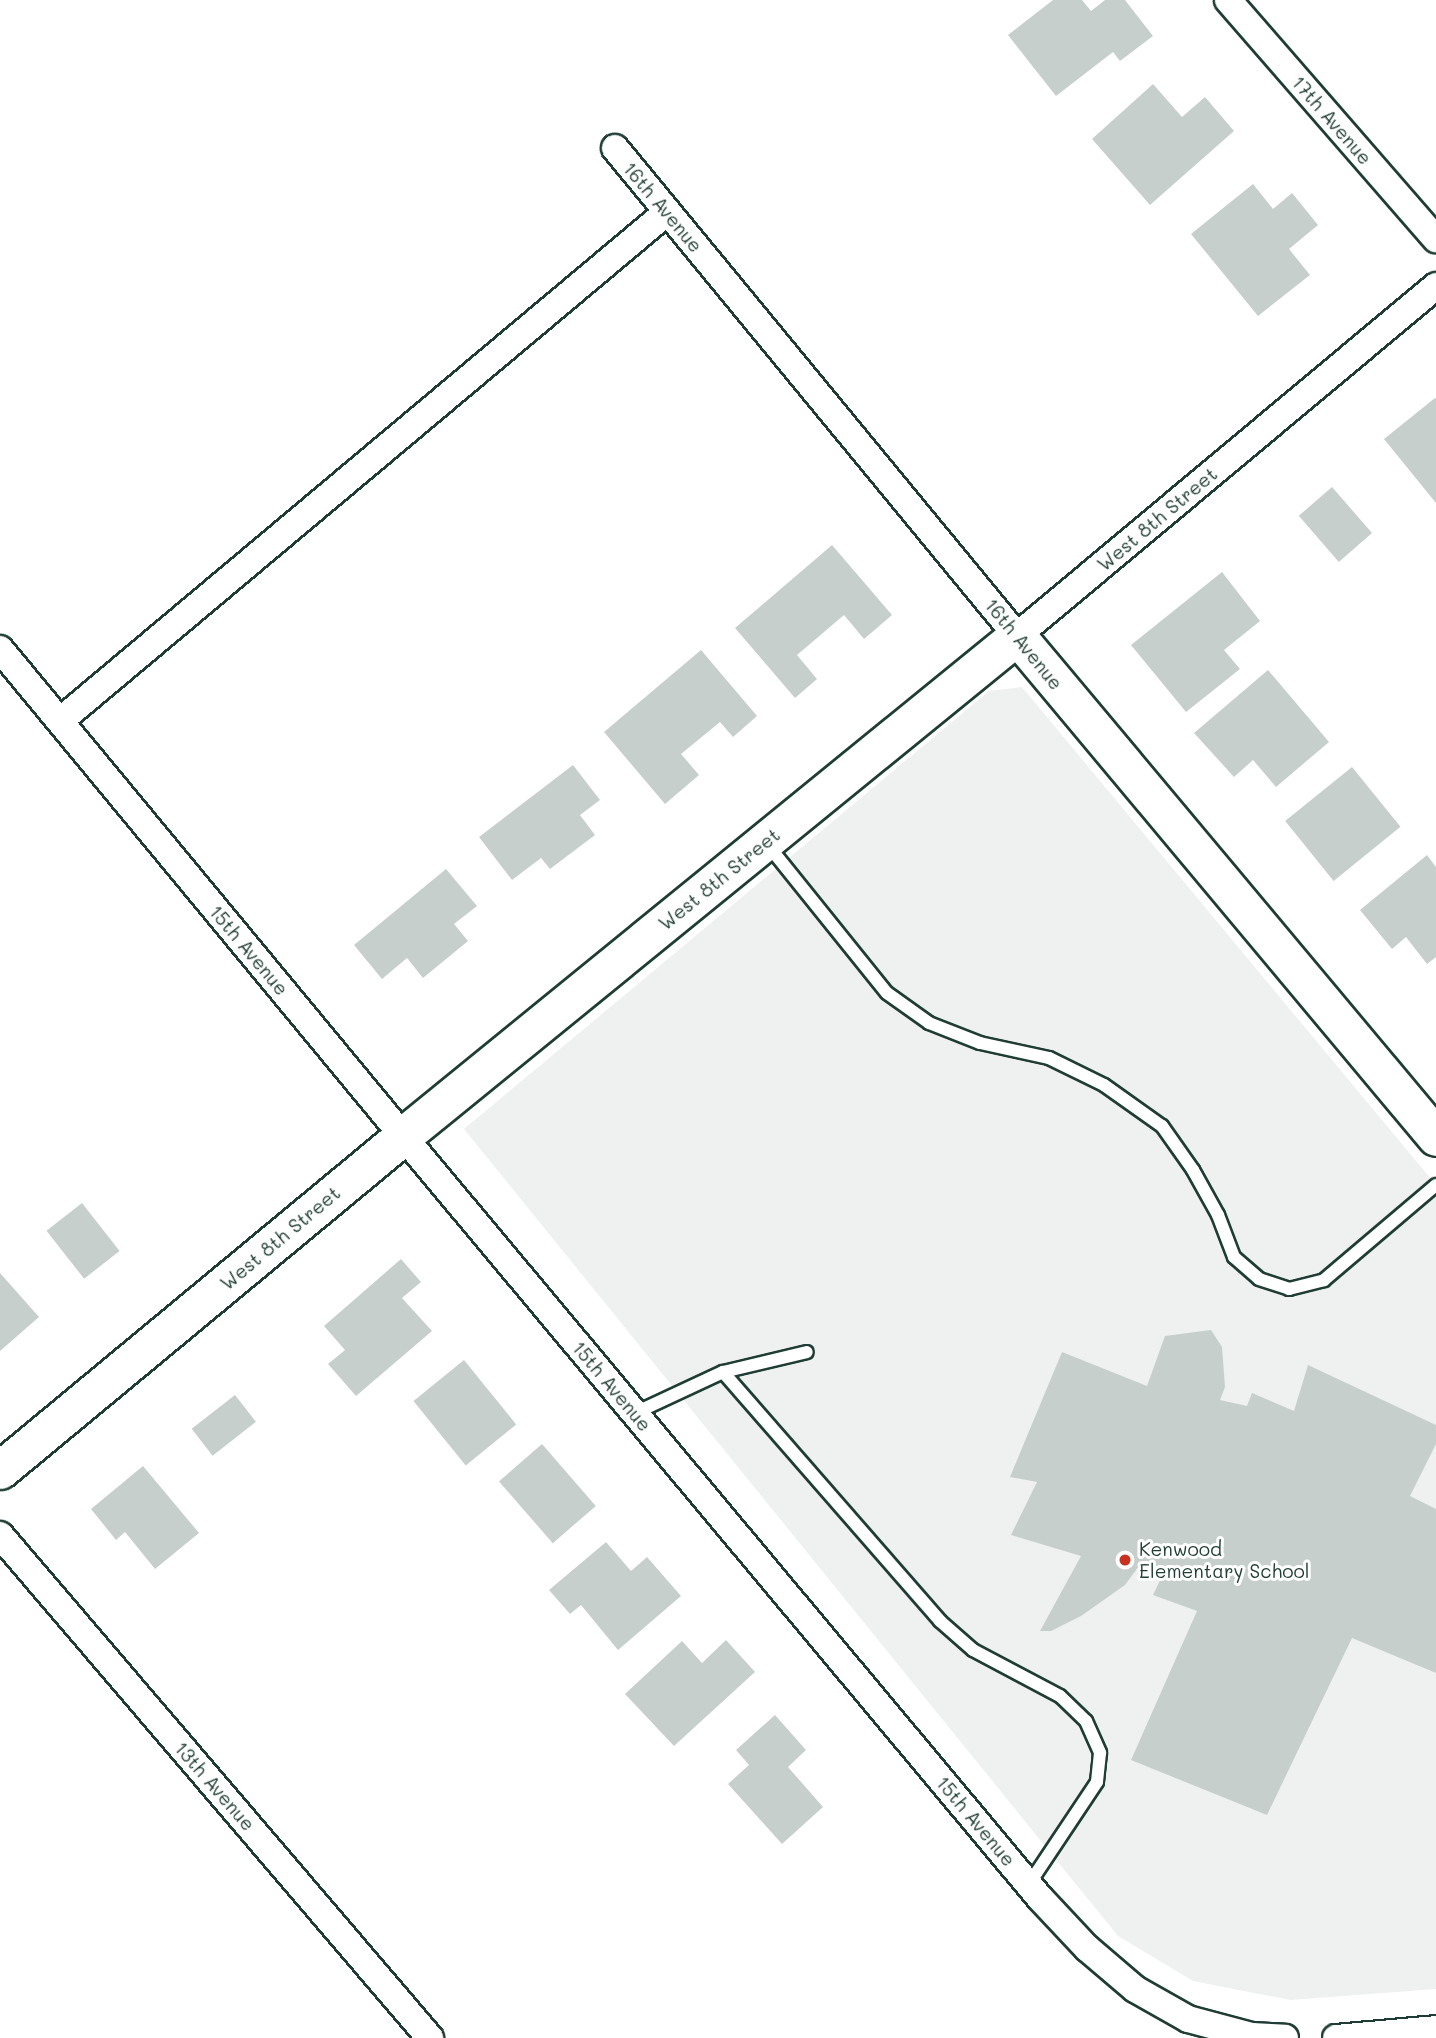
<!DOCTYPE html>
<html>
<head>
<meta charset="utf-8">
<style>
  body { margin:0 }
  #map { position:relative; width:1436px; height:2038px; overflow:hidden; background:#fff; font-family:Mali,sans-serif }
  div>[style] { position:absolute }
  [style*='--x'] { left:calc(var(--x)*1px); top:calc(var(--y)*1px); width:calc(var(--w)*1px); rotate:calc(var(--a)*1deg) }
  .built>* { inset:0; background:#eef1f0 }
  .building>* { inset:0; background:#c7cfcc; transform-origin:0 0 }
  .roads { filter:drop-shadow(2px 0 #1f3d34) drop-shadow(-2px 0 #1f3d34) drop-shadow(0 2px #1f3d34) drop-shadow(0 -2px #1f3d34) }
  .lane>* { height:12px; margin:-6px; padding:0 6px; transform-origin:6px; border-radius:6px; background:#fff }
  .street>* { height:26px; margin:-13px; padding:0 13px; transform-origin:13px; border-radius:13px; background:#fff }
  .secondary>* { height:37px; margin:-18.5px; padding:0 18.5px; transform-origin:18.5px; border-radius:18.5px; background:#fff }
  .dots>* { width:19px; height:19px; translate:-50% -50%; box-sizing:border-box; border:4px solid #fff; border-radius:50% }
  span { translate:-50% -50%; white-space:nowrap; text-align:center; line-height:1.15; -webkit-text-stroke:6px #fff; paint-order:stroke }
  .street-label { font-size:19px; color:#1f3d34 }
  .poi-label { font-size:19px; color:#1f3d34 }
  .left { translate:0 -50%; text-align:left }
</style>
</head>
<body>
<div id="map">
  <div class="built">
    <div style="clip-path:polygon(1022px 687px,1436px 1185px,1436px 1989px,1290px 2000px,1193px 1981px,1118px 1936px,464px 1129px,989px 691px)"></div>
  </div>
  <div class="building">
    <div style="clip-path:polygon(1053px 0,1082px 0,1091px 11px,1105px 0,1125px 0,1153px 36px,1120px 61px,1113px 52px,1056px 96px,1008px 35px)"></div>
    <div style="clip-path:polygon(1153px 84px,1182px 117px,1205px 97px,1234px 131px,1150px 205px,1092px 139px)"></div>
    <div style="clip-path:polygon(1253px 184px,1273px 209px,1292px 193px,1318px 225px,1289px 249px,1310px 275px,1258px 316px,1191px 234px)"></div>
    <div style="clip-path:polygon(1435px 398px,1436px 399px,1436px 503px,1384px 439px)"></div>
    <div style="left:1332px;top:487px;width:61px;height:44px;rotate:49deg"></div>
    <div style="clip-path:polygon(832px 545px,892px 615px,864px 639px,844px 615px,797px 655px,817px 679px,795px 698px,735px 628px)"></div>
    <div style="clip-path:polygon(1222px 572px,1260px 621px,1224px 650px,1240px 669px,1186px 712px,1131px 645px)"></div>
    <div style="clip-path:polygon(701px 650px,757px 716px,733px 737px,720px 722px,681px 754px,699px 775px,665px 804px,604px 732px)"></div>
    <div style="clip-path:polygon(1268px 670px,1329px 742px,1276px 787px,1253px 760px,1234px 777px,1194px 733px)"></div>
    <div style="clip-path:polygon(573px 765px,600px 800px,580px 815px,595px 835px,550px 869px,541px 858px,512px 880px,479px 837px)"></div>
    <div style="left:1352px;top:767px;width:77px;height:86px;rotate:51deg"></div>
    <div style="clip-path:polygon(1427px 855px,1436px 867px,1436px 957px,1427px 964px,1406px 937px,1392px 949px,1360px 910px)"></div>
    <div style="clip-path:polygon(446px 869px,477px 906px,454px 924px,468px 941px,423px 978px,407px 958px,382px 979px,354px 945px)"></div>
    <div style="left:82px;top:1203px;width:61px;height:45px;rotate:52deg"></div>
    <div style="clip-path:polygon(401px 1259px,421px 1282px,402px 1298px,432px 1331px,356px 1396px,328px 1364px,345px 1350px,324px 1326px)"></div>
    <div style="clip-path:polygon(0 1273px,39px 1317px,0 1351px)"></div>
    <div style="clip-path:polygon(1211px 1330px,1222px 1347px,1225px 1387px,1220px 1400px,1247px 1406px,1252px 1393px,1294px 1411px,1308px 1365px,1436px 1425px,1436px 1444px,1410px 1496px,1436px 1509px,1436px 1673px,1352px 1638px,1267px 1815px,1131px 1760px,1197px 1611px,1153px 1595px,1164px 1572px,1139px 1566px,1125px 1585px,1081px 1616px,1051px 1631px,1040px 1631px,1081px 1556px,1011px 1535px,1037px 1482px,1010px 1477px,1062px 1352px,1147px 1386px,1165px 1336px)"></div>
    <div style="left:464px;top:1360px;width:83px;height:65px;rotate:51deg"></div>
    <div style="left:235px;top:1395px;width:34px;height:55px;rotate:52deg"></div>
    <div style="left:542px;top:1444px;width:82px;height:57px;rotate:49deg"></div>
    <div style="clip-path:polygon(143px 1466px,199px 1533px,155px 1569px,125px 1532px,116px 1540px,91px 1509px)"></div>
    <div style="clip-path:polygon(606px 1542px,631px 1571px,647px 1557px,681px 1596px,618px 1650px,581px 1605px,570px 1614px,549px 1590px)"></div>
    <div style="clip-path:polygon(726px 1640px,755px 1672px,674px 1746px,625px 1694px,682px 1641px,702px 1663px)"></div>
    <div style="clip-path:polygon(775px 1715px,806px 1750px,788px 1767px,823px 1807px,782px 1844px,728px 1784px,749px 1765px,736px 1750px)"></div>
  </div>
  <div class="roads">
    <div class="lane">
      <div style="--x:767;--y:844;--w:191;--a:51.2"></div>
      <div style="--x:887;--y:993;--w:52;--a:35.5"></div>
      <div style="--x:929;--y:1023;--w:55;--a:21.4"></div>
      <div style="--x:980;--y:1043;--w:71;--a:12.3"></div>
      <div style="--x:1049;--y:1058;--w:61;--a:26.1"></div>
      <div style="--x:1104;--y:1085;--w:71;--a:35.3"></div>
      <div style="--x:1162;--y:1126;--w:54;--a:54.8"></div>
      <div style="--x:1193;--y:1170;--w:51;--a:60.9"></div>
      <div style="--x:1218;--y:1215;--w:45;--a:69.1"></div>
      <div style="--x:1234;--y:1257;--w:33;--a:41"></div>
      <div style="--x:1259;--y:1279;--w:32;--a:18"></div>
      <div style="--x:1289;--y:1289;--w:36;--a:-14"></div>
      <div style="--x:1324;--y:1280;--w:147;--a:-40.3"></div>
      <div style="--x:723;--y:1372;--w:86;--a:-13.4"></div>
      <div style="--x:635;--y:1413;--w:97;--a:-25"></div>
      <div style="--x:723;--y:1372;--w:330;--a:48.9"></div>
      <div style="--x:940;--y:1621;--w:44;--a:41.3"></div>
      <div style="--x:973;--y:1650;--w:98;--a:27.9"></div>
      <div style="--x:1060;--y:1696;--w:36;--a:44"></div>
      <div style="--x:1086;--y:1721;--w:35;--a:66"></div>
      <div style="--x:1100;--y:1753;--w:29;--a:96"></div>
      <div style="--x:1097;--y:1782;--w:123;--a:123.7"></div>
    </div>
    <div class="street">
      <div style="--x:1228;--y:0;--w:317;--a:49"></div>
      <div style="--x:615;--y:148;--w:632;--a:50.52"></div>
      <div style="--x:1017;--y:636;--w:546;--a:-39.87"></div>
      <div style="--x:0;--y:649;--w:632;--a:50.39"></div>
      <div style="--x:403;--y:1136;--w:993;--a:50.11"></div>
      <div style="--x:1040;--y:1898;--w:69;--a:46.8"></div>
      <div style="--x:1087;--y:1948;--w:63;--a:40.5"></div>
      <div style="--x:1135;--y:1989;--w:61;--a:29.5"></div>
      <div style="--x:1188;--y:2019;--w:66;--a:14.9"></div>
      <div style="--x:1252;--y:2036;--w:33;--a:3"></div>
      <div style="--x:60;--y:721;--w:792;--a:-39.98"></div>
      <div style="--x:0;--y:1535;--w:662;--a:49.47"></div>
      <div style="--x:1336;--y:2038;--w:100;--a:-5.1"></div>
    </div>
    <div class="secondary">
      <div style="--x:0;--y:1470;--w:523;--a:-39.65"></div>
      <div style="--x:403;--y:1136;--w:792;--a:-39.16"></div>
      <div style="--x:1017;--y:636;--w:653;--a:50.09"></div>
    </div>
  </div>
  <div class="dots">
    <div style="left:1125px;top:1560px;background:#c8321e"></div>
  </div>
  <div class="street-label">
    <span style="left:1332px;top:120px;rotate:49deg">17th Avenue</span>
    <span style="left:663px;top:207px;rotate:50deg">16th Avenue</span>
    <span style="left:1157px;top:519px;rotate:-40deg">West 8th Street</span>
    <span style="left:1024px;top:644px;rotate:51deg">16th Avenue</span>
    <span style="left:719px;top:879px;rotate:-39deg">West 8th Street</span>
    <span style="left:249px;top:950px;rotate:50deg">15th Avenue</span>
    <span style="left:280px;top:1238px;rotate:-40deg">West 8th Street</span>
    <span style="left:612px;top:1386px;rotate:50deg">15th Avenue</span>
    <span style="left:215px;top:1786px;rotate:49deg">13th Avenue</span>
    <span style="left:976px;top:1821px;rotate:50deg">15th Avenue</span>
  </div>
  <div class="poi-label">
    <span class="left" style="left:1139px;top:1560px">Kenwood<br>Elementary School</span>
  </div>
</div>
</body>
</html>
